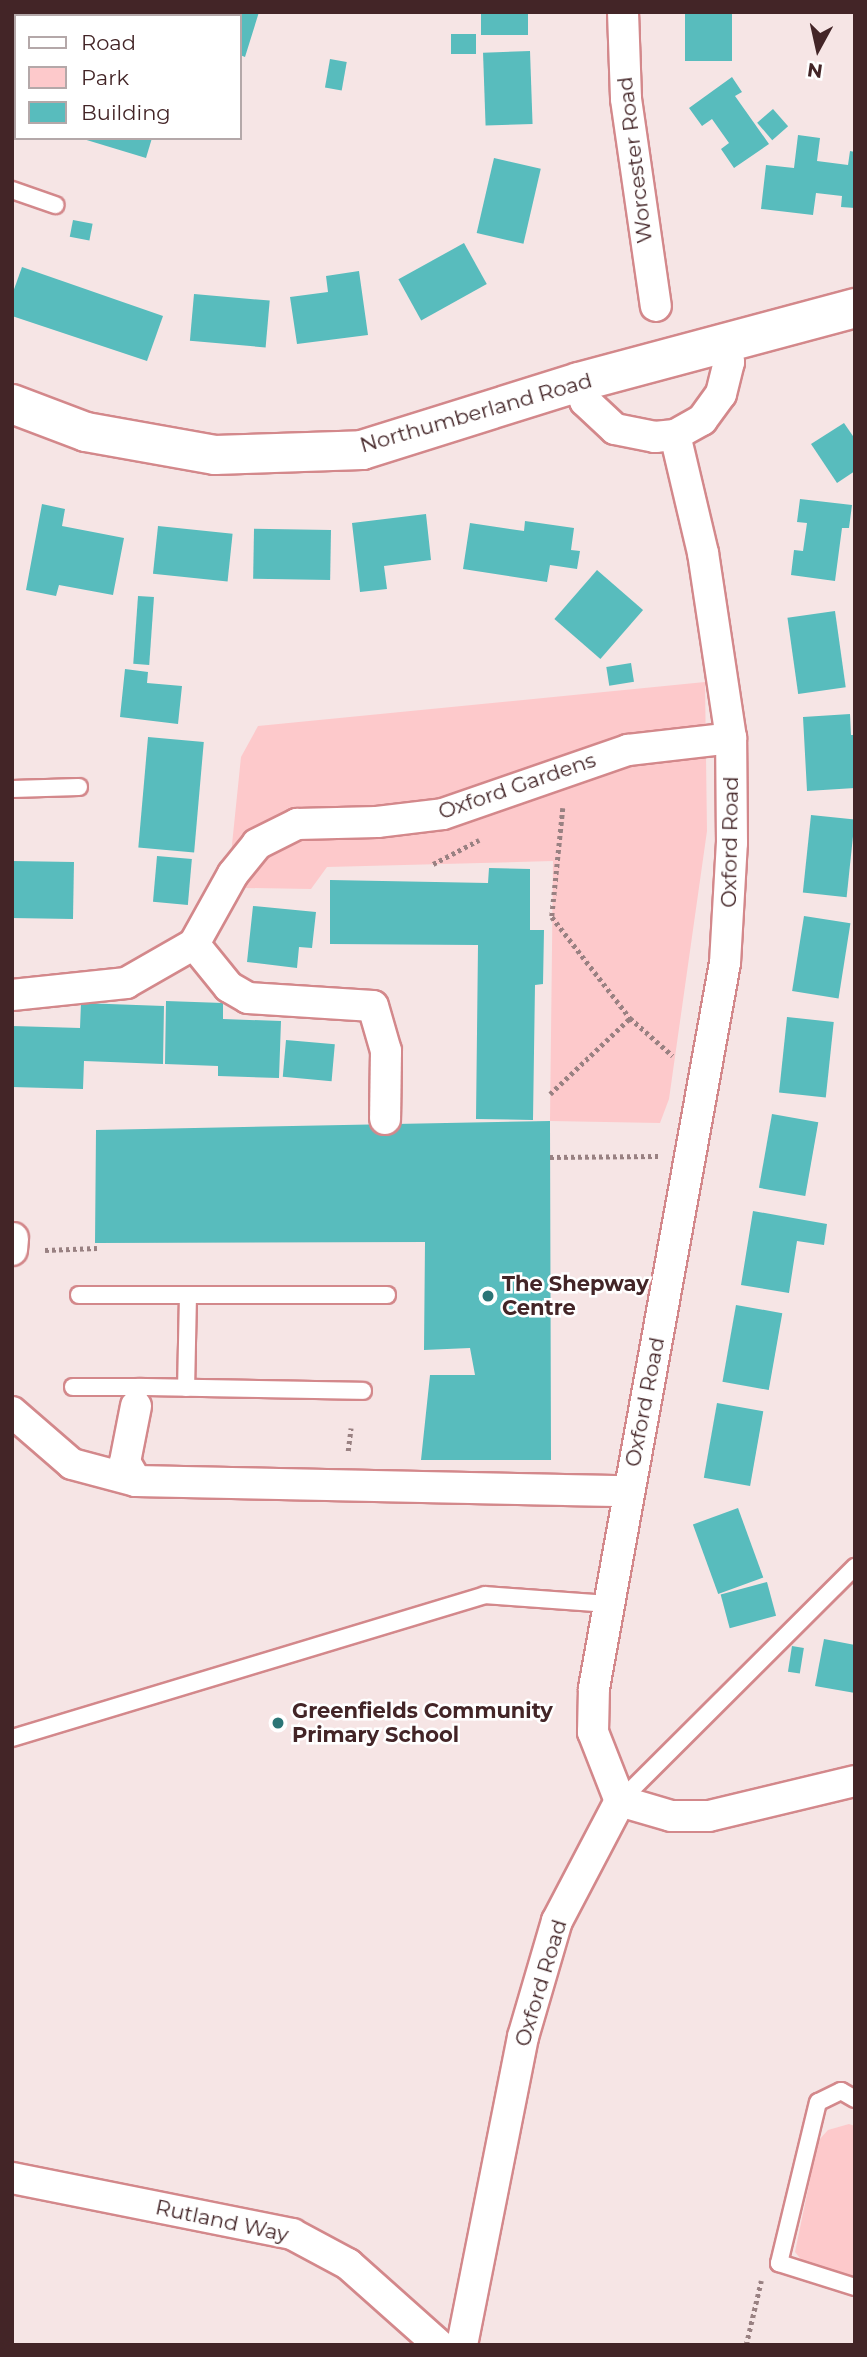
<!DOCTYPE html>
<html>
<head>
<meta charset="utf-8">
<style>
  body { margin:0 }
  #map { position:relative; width:867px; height:2357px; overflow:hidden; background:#f6e5e5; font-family:Montserrat,sans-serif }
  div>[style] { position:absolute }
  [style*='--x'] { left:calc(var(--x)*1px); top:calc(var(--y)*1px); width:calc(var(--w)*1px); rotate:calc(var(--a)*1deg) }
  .green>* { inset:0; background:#fdc9cb }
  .building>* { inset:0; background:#58bcbd; transform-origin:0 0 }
  .path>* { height:4.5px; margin-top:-2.25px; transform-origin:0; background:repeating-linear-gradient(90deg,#998182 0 3.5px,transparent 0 7px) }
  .roads { filter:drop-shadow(2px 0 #d3888b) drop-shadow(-2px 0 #d3888b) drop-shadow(0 2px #d3888b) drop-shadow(0 -2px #d3888b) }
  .lane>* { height:16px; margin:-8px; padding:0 8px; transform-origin:8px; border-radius:8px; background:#fff }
  .street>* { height:30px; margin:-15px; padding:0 15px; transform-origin:15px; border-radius:15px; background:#fff }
  .secondary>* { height:38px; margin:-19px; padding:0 19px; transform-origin:19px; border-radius:19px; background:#fff }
  .dots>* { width:19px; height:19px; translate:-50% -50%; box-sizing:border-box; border:4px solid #fff; border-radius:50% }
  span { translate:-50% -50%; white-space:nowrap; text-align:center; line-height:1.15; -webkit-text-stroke:5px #fff; paint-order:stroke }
  .street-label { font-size:21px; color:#432527 }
  .poi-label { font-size:21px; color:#432527; font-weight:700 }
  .left { translate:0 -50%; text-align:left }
  .frame { position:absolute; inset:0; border:14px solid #432527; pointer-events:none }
  .legend { position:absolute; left:14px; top:14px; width:228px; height:126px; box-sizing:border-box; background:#fff; border:2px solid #b4a8a9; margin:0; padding:9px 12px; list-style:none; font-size:21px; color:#432527 }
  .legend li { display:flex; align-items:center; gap:14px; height:35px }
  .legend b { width:35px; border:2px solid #b4a8a9 }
  .north { position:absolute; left:783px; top:14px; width:70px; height:70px; -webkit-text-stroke:5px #fff; paint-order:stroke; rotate:188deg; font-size:19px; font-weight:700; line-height:28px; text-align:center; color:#432527 }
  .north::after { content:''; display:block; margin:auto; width:24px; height:32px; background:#432527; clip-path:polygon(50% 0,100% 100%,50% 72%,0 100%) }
</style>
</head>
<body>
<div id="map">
  <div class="green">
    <div style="clip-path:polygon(705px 682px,707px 831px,669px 1099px,660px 1123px,550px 1121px,553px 861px,327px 867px,311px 889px,246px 888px,230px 864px,241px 757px,258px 726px)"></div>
    <div style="clip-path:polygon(849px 2124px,855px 2126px,855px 2280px,803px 2262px,795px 2252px,818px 2141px,828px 2130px)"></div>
  </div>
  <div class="building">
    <div style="clip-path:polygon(208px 12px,259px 12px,245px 57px,240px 55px,240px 16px,207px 16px)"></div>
    <div style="left:481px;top:12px;width:47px;height:23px"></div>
    <div style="left:685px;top:12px;width:47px;height:49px"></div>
    <div style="left:451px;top:34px;width:25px;height:20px"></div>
    <div style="left:530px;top:51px;width:73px;height:47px;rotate:88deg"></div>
    <div style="left:12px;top:57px;width:4px;height:54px;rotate:27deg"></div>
    <div style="left:330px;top:59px;width:17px;height:29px;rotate:10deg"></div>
    <div style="clip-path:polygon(732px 77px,742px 92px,735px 96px,769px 144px,734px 168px,721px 149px,729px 143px,712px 119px,702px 126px,689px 108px)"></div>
    <div style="left:773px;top:109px;width:23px;height:21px;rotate:49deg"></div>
    <div style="clip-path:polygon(798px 135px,820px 138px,817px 161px,848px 165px,850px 151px,855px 152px,855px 208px,841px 207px,842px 196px,816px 193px,813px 215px,761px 209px,766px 165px,794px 168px)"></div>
    <div style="clip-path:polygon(80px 138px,152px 138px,146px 158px)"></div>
    <div style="left:494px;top:158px;width:48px;height:77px;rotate:13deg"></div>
    <div style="left:73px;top:220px;width:20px;height:17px;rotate:11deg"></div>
    <div style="left:464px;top:243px;width:47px;height:75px;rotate:61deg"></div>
    <div style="clip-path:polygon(22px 267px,163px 316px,147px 361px,12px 316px,12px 295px)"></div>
    <div style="clip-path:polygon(359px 271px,368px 335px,297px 344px,290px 297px,328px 292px,326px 276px)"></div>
    <div style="left:194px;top:294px;width:76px;height:47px;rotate:5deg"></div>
    <div style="clip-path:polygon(844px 423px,855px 439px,855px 471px,837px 483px,811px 444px)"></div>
    <div style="clip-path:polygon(800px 499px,852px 505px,849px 528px,842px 528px,835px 581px,791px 575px,794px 550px,803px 551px,807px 523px,797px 522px)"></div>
    <div style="clip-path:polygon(42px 504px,65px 509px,62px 526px,124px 538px,113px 595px,59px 585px,56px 596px,26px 590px)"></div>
    <div style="clip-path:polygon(426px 514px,431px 560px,384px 566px,387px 589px,360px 592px,352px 523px)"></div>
    <div style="clip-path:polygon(525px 521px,574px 528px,571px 550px,580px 551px,577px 569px,550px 565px,547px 582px,463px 569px,470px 523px,524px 531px)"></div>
    <div style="left:158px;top:526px;width:75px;height:48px;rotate:6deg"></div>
    <div style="left:331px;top:530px;width:50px;height:77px;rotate:91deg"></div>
    <div style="left:597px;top:570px;width:61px;height:65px;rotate:41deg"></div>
    <div style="left:138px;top:596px;width:16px;height:68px;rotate:4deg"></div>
    <div style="left:835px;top:611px;width:77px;height:48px;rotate:82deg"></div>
    <div style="left:631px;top:663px;width:19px;height:25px;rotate:81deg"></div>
    <div style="clip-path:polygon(125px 669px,148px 672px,147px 683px,182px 686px,178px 724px,120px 717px)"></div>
    <div style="clip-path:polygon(850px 714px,851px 735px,855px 735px,855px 788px,807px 791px,803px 717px)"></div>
    <div style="left:148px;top:737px;width:56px;height:111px;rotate:5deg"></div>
    <div style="left:811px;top:815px;width:44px;height:78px;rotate:6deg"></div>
    <div style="left:157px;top:856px;width:35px;height:46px;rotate:5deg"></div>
    <div style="left:12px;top:861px;width:62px;height:57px;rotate:1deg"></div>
    <div style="clip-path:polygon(489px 868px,530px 869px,530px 930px,544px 930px,543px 984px,535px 985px,533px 1120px,476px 1119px,478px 945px,330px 944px,330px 880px,488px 883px)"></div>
    <div style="clip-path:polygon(253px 906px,316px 912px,312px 948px,299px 947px,297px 968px,247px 962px)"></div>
    <div style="left:804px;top:916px;width:47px;height:76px;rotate:9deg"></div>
    <div style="clip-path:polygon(166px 1001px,223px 1003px,223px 1019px,281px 1021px,279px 1078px,218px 1076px,218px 1066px,165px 1064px)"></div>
    <div style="clip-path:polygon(81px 1003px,164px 1006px,163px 1064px,84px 1061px,83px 1089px,12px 1087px,12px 1026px,80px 1028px)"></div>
    <div style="left:787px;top:1017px;width:47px;height:76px;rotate:6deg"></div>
    <div style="left:286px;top:1040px;width:49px;height:37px;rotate:5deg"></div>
    <div style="left:772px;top:1114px;width:47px;height:75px;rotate:10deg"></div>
    <div style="clip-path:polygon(550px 1121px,551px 1460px,421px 1460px,430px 1375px,475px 1375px,470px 1348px,424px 1350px,425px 1242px,95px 1243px,96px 1130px)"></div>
    <div style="clip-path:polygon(753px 1211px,827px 1224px,824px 1245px,797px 1241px,789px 1293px,741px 1285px)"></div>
    <div style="left:736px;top:1305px;width:47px;height:78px;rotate:10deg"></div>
    <div style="left:717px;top:1403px;width:47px;height:76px;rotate:10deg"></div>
    <div style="left:738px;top:1508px;width:74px;height:48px;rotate:70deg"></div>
    <div style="left:767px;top:1582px;width:35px;height:48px;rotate:75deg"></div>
    <div style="clip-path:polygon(824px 1639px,855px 1645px,855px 1693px,815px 1686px)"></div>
    <div style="left:792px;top:1646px;width:12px;height:26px;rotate:9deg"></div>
  </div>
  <div class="path">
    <div style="--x:563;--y:808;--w:110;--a:95.8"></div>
    <div style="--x:552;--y:917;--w:128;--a:52.3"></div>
    <div style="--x:433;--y:864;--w:52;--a:-27.6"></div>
    <div style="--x:550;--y:1094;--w:110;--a:-43.5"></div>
    <div style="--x:630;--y:1018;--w:57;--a:41.5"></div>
    <div style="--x:550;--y:1157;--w:108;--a:-0.5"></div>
    <div style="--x:45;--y:1250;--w:52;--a:-2.2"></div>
    <div style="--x:348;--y:1451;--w:23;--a:-83"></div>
    <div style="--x:746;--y:2345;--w:66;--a:-76.8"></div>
  </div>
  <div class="roads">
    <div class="lane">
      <div style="--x:12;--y:190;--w:46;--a:19.2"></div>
      <div style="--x:12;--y:789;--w:67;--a:-1.7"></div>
      <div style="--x:79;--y:1295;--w:109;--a:0"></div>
      <div style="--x:188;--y:1295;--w:93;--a:91.2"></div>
      <div style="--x:188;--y:1295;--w:199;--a:0"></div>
      <div style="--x:73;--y:1387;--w:67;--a:0"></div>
      <div style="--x:136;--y:1406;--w:19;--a:-78"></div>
      <div style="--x:140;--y:1387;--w:223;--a:1"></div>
      <div style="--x:12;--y:1738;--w:494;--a:-16.8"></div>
      <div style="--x:485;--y:1595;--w:123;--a:4.2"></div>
      <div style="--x:620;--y:1801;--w:332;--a:-44.9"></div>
      <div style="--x:855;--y:2099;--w:16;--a:-150"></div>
      <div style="--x:841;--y:2091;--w:25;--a:154"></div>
      <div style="--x:818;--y:2102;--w:166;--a:103.6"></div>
      <div style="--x:779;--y:2263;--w:80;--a:17.5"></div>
    </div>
    <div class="street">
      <div style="--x:623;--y:12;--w:87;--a:88"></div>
      <div style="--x:626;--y:99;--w:209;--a:81.8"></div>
      <div style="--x:579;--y:382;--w:20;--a:72"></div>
      <div style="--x:585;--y:401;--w:41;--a:43"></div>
      <div style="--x:615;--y:429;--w:41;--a:11.3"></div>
      <div style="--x:655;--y:437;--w:20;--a:-6"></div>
      <div style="--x:675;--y:435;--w:31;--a:-29"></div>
      <div style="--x:702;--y:420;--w:32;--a:-54"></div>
      <div style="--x:721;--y:394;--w:33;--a:-76"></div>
      <div style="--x:729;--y:362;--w:19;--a:-102"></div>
      <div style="--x:194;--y:944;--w:55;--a:50.9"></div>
      <div style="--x:229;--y:987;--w:22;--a:30"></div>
      <div style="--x:248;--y:998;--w:125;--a:3.7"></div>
      <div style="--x:373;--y:1006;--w:47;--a:73.9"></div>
      <div style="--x:386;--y:1051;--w:68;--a:90.8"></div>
      <div style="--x:12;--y:995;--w:115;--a:-6"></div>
      <div style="--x:126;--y:983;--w:78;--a:-29.8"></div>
      <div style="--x:194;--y:944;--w:80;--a:-60.9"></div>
      <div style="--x:233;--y:874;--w:38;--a:-51"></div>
      <div style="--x:257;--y:844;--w:45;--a:-26.6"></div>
      <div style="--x:297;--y:824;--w:80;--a:-1.4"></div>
      <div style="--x:377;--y:822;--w:66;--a:-6.9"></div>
      <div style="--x:443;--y:814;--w:196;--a:-19.1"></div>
      <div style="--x:628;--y:750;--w:104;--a:-6.6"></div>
      <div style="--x:12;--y:1250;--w:12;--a:-85"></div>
      <div style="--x:136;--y:1406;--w:57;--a:101.1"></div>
      <div style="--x:125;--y:1462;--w:22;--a:60"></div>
      <div style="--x:136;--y:1481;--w:492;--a:1.2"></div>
      <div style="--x:12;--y:1412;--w:79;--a:40.9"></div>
      <div style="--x:72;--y:1464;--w:66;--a:14.9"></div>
      <div style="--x:620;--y:1801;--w:53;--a:16.4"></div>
      <div style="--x:671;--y:1816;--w:38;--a:0"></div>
      <div style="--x:709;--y:1816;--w:150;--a:-13.5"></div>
      <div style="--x:12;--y:2178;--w:286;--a:11.3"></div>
      <div style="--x:292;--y:2234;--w:64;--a:28.2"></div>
      <div style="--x:348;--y:2264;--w:122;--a:41.7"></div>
      <div style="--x:462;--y:2345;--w:314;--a:-78.8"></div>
      <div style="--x:523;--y:2037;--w:121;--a:-73.7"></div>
      <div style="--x:557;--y:1921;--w:136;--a:-62.3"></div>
      <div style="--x:620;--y:1801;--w:74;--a:-111.4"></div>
      <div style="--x:593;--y:1732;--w:44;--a:-88.7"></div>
      <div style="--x:594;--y:1688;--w:737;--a:-79.76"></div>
      <div style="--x:725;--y:963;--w:120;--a:-86.7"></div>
      <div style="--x:732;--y:843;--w:105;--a:-90.5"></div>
      <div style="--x:731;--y:738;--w:187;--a:-98.6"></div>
      <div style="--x:703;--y:553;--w:121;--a:-103.3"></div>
    </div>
    <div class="secondary">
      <div style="--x:12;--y:404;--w:79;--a:20.7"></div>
      <div style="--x:86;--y:432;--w:131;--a:10.1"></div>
      <div style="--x:215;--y:455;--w:147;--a:-1.9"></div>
      <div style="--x:362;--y:450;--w:227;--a:-17.4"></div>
      <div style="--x:579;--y:382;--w:286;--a:-15"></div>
    </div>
  </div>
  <div class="dots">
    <div style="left:488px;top:1296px;background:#2b7576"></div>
    <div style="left:278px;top:1723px;background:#2b7576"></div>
  </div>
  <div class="street-label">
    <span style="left:635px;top:160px;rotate:-97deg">Worcester Road</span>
    <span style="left:476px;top:413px;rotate:-16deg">Northumberland Road</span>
    <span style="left:517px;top:786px;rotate:-19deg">Oxford Gardens</span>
    <span style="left:730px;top:842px;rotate:-89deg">Oxford Road</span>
    <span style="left:645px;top:1402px;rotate:-79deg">Oxford Road</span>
    <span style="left:541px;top:1983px;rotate:-73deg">Oxford Road</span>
    <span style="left:222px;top:2221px;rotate:12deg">Rutland Way</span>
  </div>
  <div class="poi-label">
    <span class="left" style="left:502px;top:1296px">The Shepway<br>Centre</span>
    <span class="left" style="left:292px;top:1723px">Greenfields Community<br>Primary School</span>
  </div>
  <div class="frame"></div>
  <ul class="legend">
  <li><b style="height:9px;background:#fff"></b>Road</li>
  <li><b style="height:19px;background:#fdc9cb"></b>Park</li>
  <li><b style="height:19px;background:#58bcbd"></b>Building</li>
  </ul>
  <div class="north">N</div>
</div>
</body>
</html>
